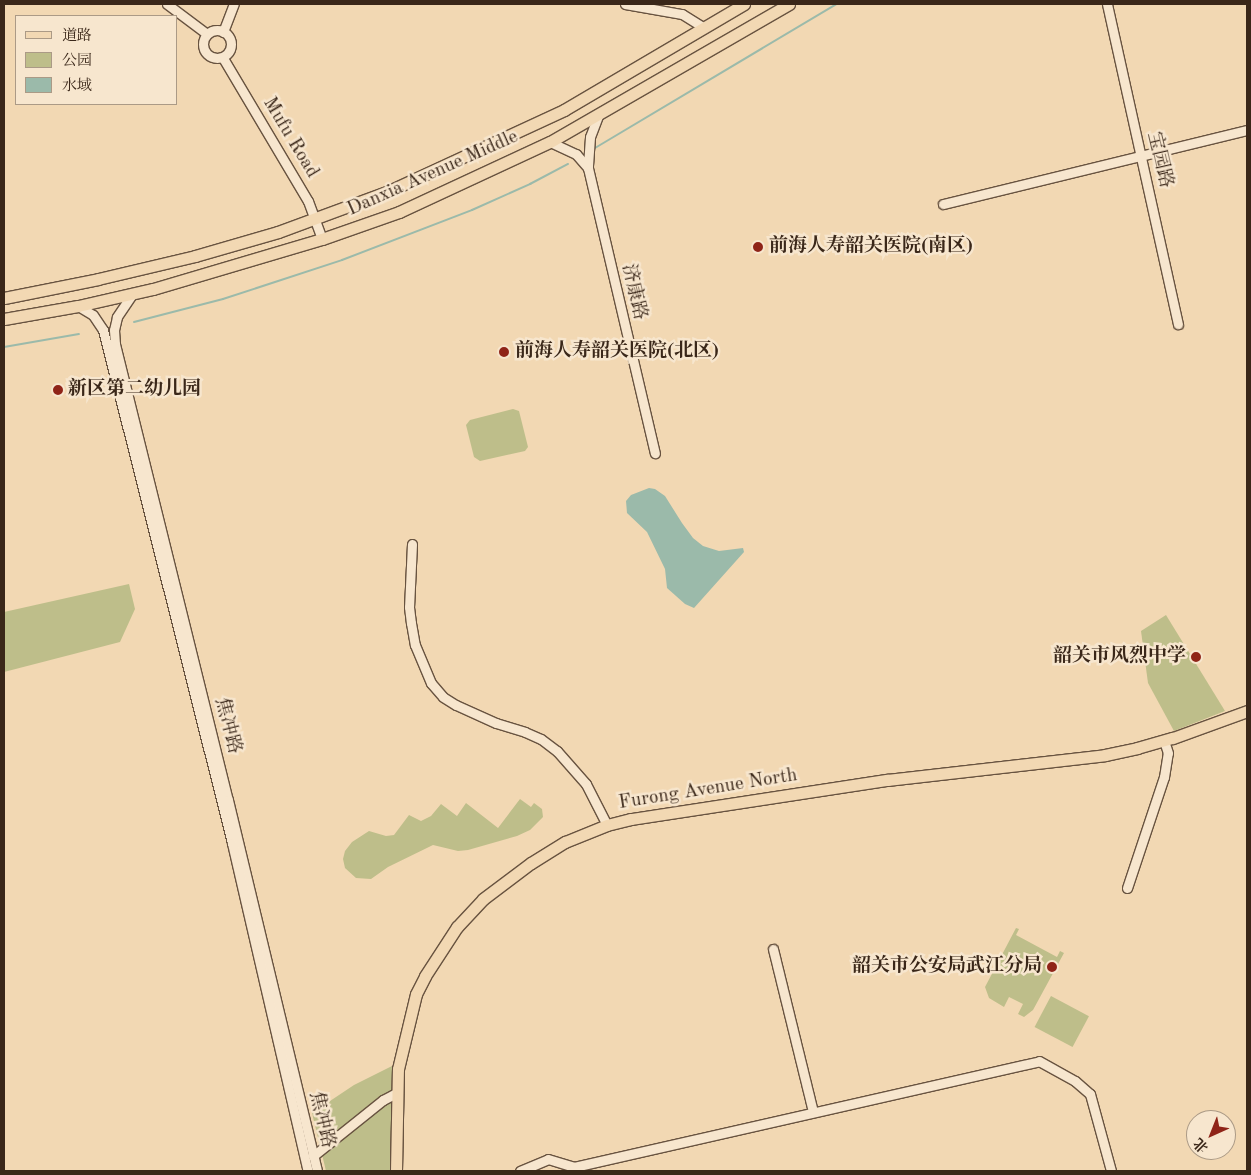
<!DOCTYPE html>
<html>
<head>
<meta charset="utf-8">
<style>
  body { margin:0 }
  #map { position:relative; width:1251px; height:1175px; overflow:hidden; background:#f2d8b3; font-family:"Old Standard TT","Noto Serif SC",serif }
  div>[style] { position:absolute }
  [style*='--x'] { left:calc(var(--x)*1px); top:calc(var(--y)*1px); width:calc(var(--w)*1px); rotate:calc(var(--a)*1deg) }
  .green>* { inset:0; background:#bebe8a; transform-origin:0 0 }
  .water>* { inset:0; background:#9bbaaa }
  .stream>* { height:2px; margin:-1px; padding:0 1px; transform-origin:1px; border-radius:1px; background:#9bbaaa }
  .roads { filter:drop-shadow(1px 0 #685340) drop-shadow(-1px 0 #685340) drop-shadow(0 1px #685340) drop-shadow(0 -1px #685340) }
  .minor>* { height:9px; margin:-4.5px; padding:0 4.5px; transform-origin:4.5px; border-radius:4.5px; background:#f7e6ce }
  .minor>.ring { margin:-4.5px; padding:0; box-sizing:content-box; background:none; border:9px solid #f7e6ce; border-radius:50% }
  .major>* { height:11px; margin:-5.5px; padding:0 5.5px; transform-origin:5.5px; border-radius:5.5px; background:#f2d8b3 }
  .dots>* { width:14px; height:14px; translate:-50% -50%; box-sizing:border-box; border:2px solid #f7e6ce; border-radius:50% }
  span { translate:-50% -50%; white-space:nowrap; text-align:center; line-height:1.15; -webkit-text-stroke:5px #f7e6ce; paint-order:stroke }
  .street-label { font-size:19px; color:#3a2719 }
  .poi-label { font-size:19px; color:#3a2719; font-weight:700 }
  .left { translate:0 -50%; text-align:left }
  .right { translate:-100% -50%; text-align:right }
  .frame { position:absolute; inset:0; border:5px solid #3a2719; pointer-events:none }
  .legend { position:absolute; left:15px; top:15px; width:162px; height:90px; box-sizing:border-box; background:#f7e6ce; border:1px solid #ab9a86; margin:0; padding:6px 9px; list-style:none; font-size:15px; color:#3a2719 }
  .legend li { display:flex; align-items:center; gap:10px; height:25px }
  .legend b { width:25px; border:1px solid #ab9a86 }
  .north { position:absolute; left:1186px; top:1110px; width:50px; height:50px; box-sizing:border-box; background:#f7e6ce; border:1px solid #ab9a86; border-radius:50%; rotate:224deg; font-size:14px; font-weight:700; line-height:20px; text-align:center; color:#3a2719 }
  .north::after { content:''; display:block; margin:auto; width:18px; height:22px; background:#8f2418; clip-path:polygon(50% 0,100% 100%,50% 72%,0 100%) }
</style>
</head>
<body>
<div id="map">
  <div class="green">
    <div style="clip-path:polygon(513px 409px,519px 411px,528px 447px,525px 451px,480px 461px,474px 457px,466px 425px,470px 420px)"></div>
    <div style="clip-path:polygon(129px 584px,135px 609px,120px 642px,4px 672px,4px 612px)"></div>
    <div style="clip-path:polygon(1166px 615px,1225px 711px,1174px 731px,1148px 683px,1141px 631px)"></div>
    <div style="clip-path:polygon(520px 799px,531px 807px,534px 803px,542px 809px,543px 817px,530px 830px,517px 836px,468px 850px,458px 851px,433px 845px,388px 867px,371px 879px,356px 878px,345px 868px,343px 859px,345px 851px,352px 842px,369px 831px,386px 836px,394px 835px,409px 815px,421px 821px,431px 816px,441px 804px,457px 816px,466px 803px,498px 828px)"></div>
    <div style="clip-path:polygon(1016px 928px,1019px 929px,1016px 935px,1057px 957px,1060px 951px,1064px 953px,1033px 1010px,1024px 1017px,1018px 1014px,1023px 1004px,1009px 997px,1004px 1007px,989px 998px,985px 987px)"></div>
    <div style="left:1051px;top:996px;width:43px;height:35px;rotate:28deg"></div>
    <div style="clip-path:polygon(392px 1066px,392px 1171px,326px 1171px,312px 1113px,354px 1085px)"></div>
  </div>
  <div class="water">
    <div style="clip-path:polygon(649px 488px,655px 489px,665px 496px,682px 523px,693px 538px,703px 546px,719px 551px,743px 548px,744px 552px,694px 608px,685px 604px,667px 588px,665px 569px,647px 532px,627px 513px,626px 501px,631px 495px)"></div>
  </div>
  <div class="stream">
    <div style="--x:595;--y:148;--w:282;--a:-30.8"></div>
    <div style="--x:134;--y:322;--w:92;--a:-14.5"></div>
    <div style="--x:223;--y:299;--w:125;--a:-18.1"></div>
    <div style="--x:342;--y:260;--w:139;--a:-21"></div>
    <div style="--x:472;--y:210;--w:64;--a:-24.1"></div>
    <div style="--x:530;--y:184;--w:43;--a:-27.8"></div>
    <div style="--x:4;--y:347;--w:76;--a:-9.8"></div>
  </div>
  <div class="roads">
    <div class="minor">
      <div style="--x:167;--y:4;--w:50;--a:36.9"></div>
      <div style="--x:625;--y:4;--w:58;--a:10"></div>
      <div style="--x:682;--y:14;--w:26;--a:32"></div>
      <div style="--x:1107;--y:4;--w:328;--a:77.5"></div>
      <div class="ring" style="left:203px;top:30px;width:19px;height:19px"></div>
      <div style="--x:223;--y:32;--w:30;--a:-69"></div>
      <div style="--x:223;--y:58;--w:166;--a:59.3"></div>
      <div style="--x:308;--y:201;--w:40;--a:69.8"></div>
      <div style="--x:598;--y:116;--w:22;--a:111"></div>
      <div style="--x:590;--y:137;--w:31;--a:94"></div>
      <div style="--x:588;--y:168;--w:293;--a:76.8"></div>
      <div style="--x:550;--y:142;--w:29;--a:25"></div>
      <div style="--x:576;--y:154;--w:18;--a:49"></div>
      <div style="--x:943;--y:204;--w:313;--a:-13.7"></div>
      <div style="--x:133;--y:293;--w:29;--a:124"></div>
      <div style="--x:117;--y:317;--w:13;--a:103"></div>
      <div style="--x:114;--y:330;--w:14;--a:86"></div>
      <div style="--x:115;--y:344;--w:470;--a:76.1"></div>
      <div style="--x:228;--y:800;--w:382;--a:76.5"></div>
      <div style="--x:78;--y:306;--w:17;--a:31"></div>
      <div style="--x:93;--y:315;--w:18;--a:56"></div>
      <div style="--x:103;--y:330;--w:529;--a:75.88"></div>
      <div style="--x:232;--y:843;--w:337;--a:77"></div>
      <div style="--x:412;--y:544;--w:63;--a:92.7"></div>
      <div style="--x:409;--y:607;--w:16;--a:83"></div>
      <div style="--x:411;--y:623;--w:22;--a:80"></div>
      <div style="--x:415;--y:645;--w:41;--a:67.2"></div>
      <div style="--x:431;--y:683;--w:18;--a:49"></div>
      <div style="--x:443;--y:697;--w:15;--a:32"></div>
      <div style="--x:456;--y:705;--w:44;--a:24.2"></div>
      <div style="--x:496;--y:723;--w:30;--a:17"></div>
      <div style="--x:525;--y:732;--w:17;--a:24"></div>
      <div style="--x:541;--y:739;--w:20;--a:37"></div>
      <div style="--x:557;--y:751;--w:44;--a:48.7"></div>
      <div style="--x:586;--y:784;--w:46;--a:62.9"></div>
      <div style="--x:1127;--y:888;--w:117;--a:-71.6"></div>
      <div style="--x:1164;--y:777;--w:24;--a:-81"></div>
      <div style="--x:1168;--y:753;--w:13;--a:-108"></div>
      <div style="--x:773;--y:949;--w:168;--a:76.2"></div>
      <div style="--x:313;--y:1156;--w:90;--a:-38.7"></div>
      <div style="--x:383;--y:1100;--w:15;--a:-28"></div>
      <div style="--x:520;--y:1171;--w:30;--a:-23"></div>
      <div style="--x:548;--y:1159;--w:27;--a:17"></div>
      <div style="--x:574;--y:1167;--w:477;--a:-12.8"></div>
      <div style="--x:1039;--y:1061;--w:41;--a:29.1"></div>
      <div style="--x:1075;--y:1081;--w:20;--a:41"></div>
      <div style="--x:1090;--y:1094;--w:80;--a:74.7"></div>
    </div>
    <div class="major">
      <div style="--x:4;--y:298;--w:96;--a:-11.4"></div>
      <div style="--x:98;--y:279;--w:100;--a:-13.3"></div>
      <div style="--x:195;--y:256;--w:86;--a:-16.1"></div>
      <div style="--x:278;--y:232;--w:118;--a:-20.3"></div>
      <div style="--x:389;--y:191;--w:193;--a:-24.8"></div>
      <div style="--x:564;--y:110;--w:209;--a:-30.5"></div>
      <div style="--x:4;--y:319;--w:75;--a:-10"></div>
      <div style="--x:78;--y:306;--w:77;--a:-12.8"></div>
      <div style="--x:153;--y:289;--w:176;--a:-16.5"></div>
      <div style="--x:322;--y:239;--w:82;--a:-19.3"></div>
      <div style="--x:399;--y:212;--w:166;--a:-24.9"></div>
      <div style="--x:550;--y:142;--w:276;--a:-30"></div>
      <div style="--x:396;--y:1171;--w:102;--a:-88.9"></div>
      <div style="--x:398;--y:1069;--w:77;--a:-76.5"></div>
      <div style="--x:416;--y:994;--w:20;--a:-63"></div>
      <div style="--x:425;--y:976;--w:59;--a:-56.9"></div>
      <div style="--x:457;--y:927;--w:38;--a:-47"></div>
      <div style="--x:483;--y:899;--w:60;--a:-36.9"></div>
      <div style="--x:531;--y:863;--w:40;--a:-32"></div>
      <div style="--x:565;--y:842;--w:45;--a:-22"></div>
      <div style="--x:607;--y:825;--w:25;--a:-14"></div>
      <div style="--x:631;--y:819;--w:259;--a:-8.7"></div>
      <div style="--x:887;--y:780;--w:219;--a:-6.5"></div>
      <div style="--x:1105;--y:755;--w:33;--a:-12"></div>
      <div style="--x:1137;--y:748;--w:37;--a:-16"></div>
      <div style="--x:1173;--y:738;--w:79;--a:-20"></div>
    </div>
  </div>
  <div class="dots">
    <div style="left:758px;top:247px;background:#8f2418"></div>
    <div style="left:504px;top:352px;background:#8f2418"></div>
    <div style="left:58px;top:390px;background:#8f2418"></div>
    <div style="left:1196px;top:657px;background:#8f2418"></div>
    <div style="left:1052px;top:967px;background:#8f2418"></div>
  </div>
  <div class="street-label">
    <span style="left:290px;top:138px;rotate:59deg">Mufu Road</span>
    <span style="left:1159px;top:160px;rotate:77deg">宝园路</span>
    <span style="left:433px;top:174px;rotate:-24deg">Danxia Avenue Middle</span>
    <span style="left:633px;top:292px;rotate:77deg">济康路</span>
    <span style="left:227px;top:726px;rotate:76deg">焦冲路</span>
    <span style="left:708px;top:790px;rotate:-9deg">Furong Avenue North</span>
    <span style="left:321px;top:1120px;rotate:77deg">焦冲路</span>
  </div>
  <div class="poi-label">
    <span class="left" style="left:769px;top:247px">前海人寿韶关医院(南区)</span>
    <span class="left" style="left:515px;top:352px">前海人寿韶关医院(北区)</span>
    <span class="left" style="left:68px;top:390px">新区第二幼儿园</span>
    <span class="right" style="left:1186px;top:657px">韶关市风烈中学</span>
    <span class="right" style="left:1042px;top:967px">韶关市公安局武江分局</span>
  </div>
  <div class="frame"></div>
  <ul class="legend">
  <li><b style="height:6px;background:#f2d8b3"></b>道路</li>
  <li><b style="height:14px;background:#bebe8a"></b>公园</li>
  <li><b style="height:14px;background:#9bbaaa"></b>水域</li>
  </ul>
  <div class="north">北</div>
</div>
</body>
</html>
